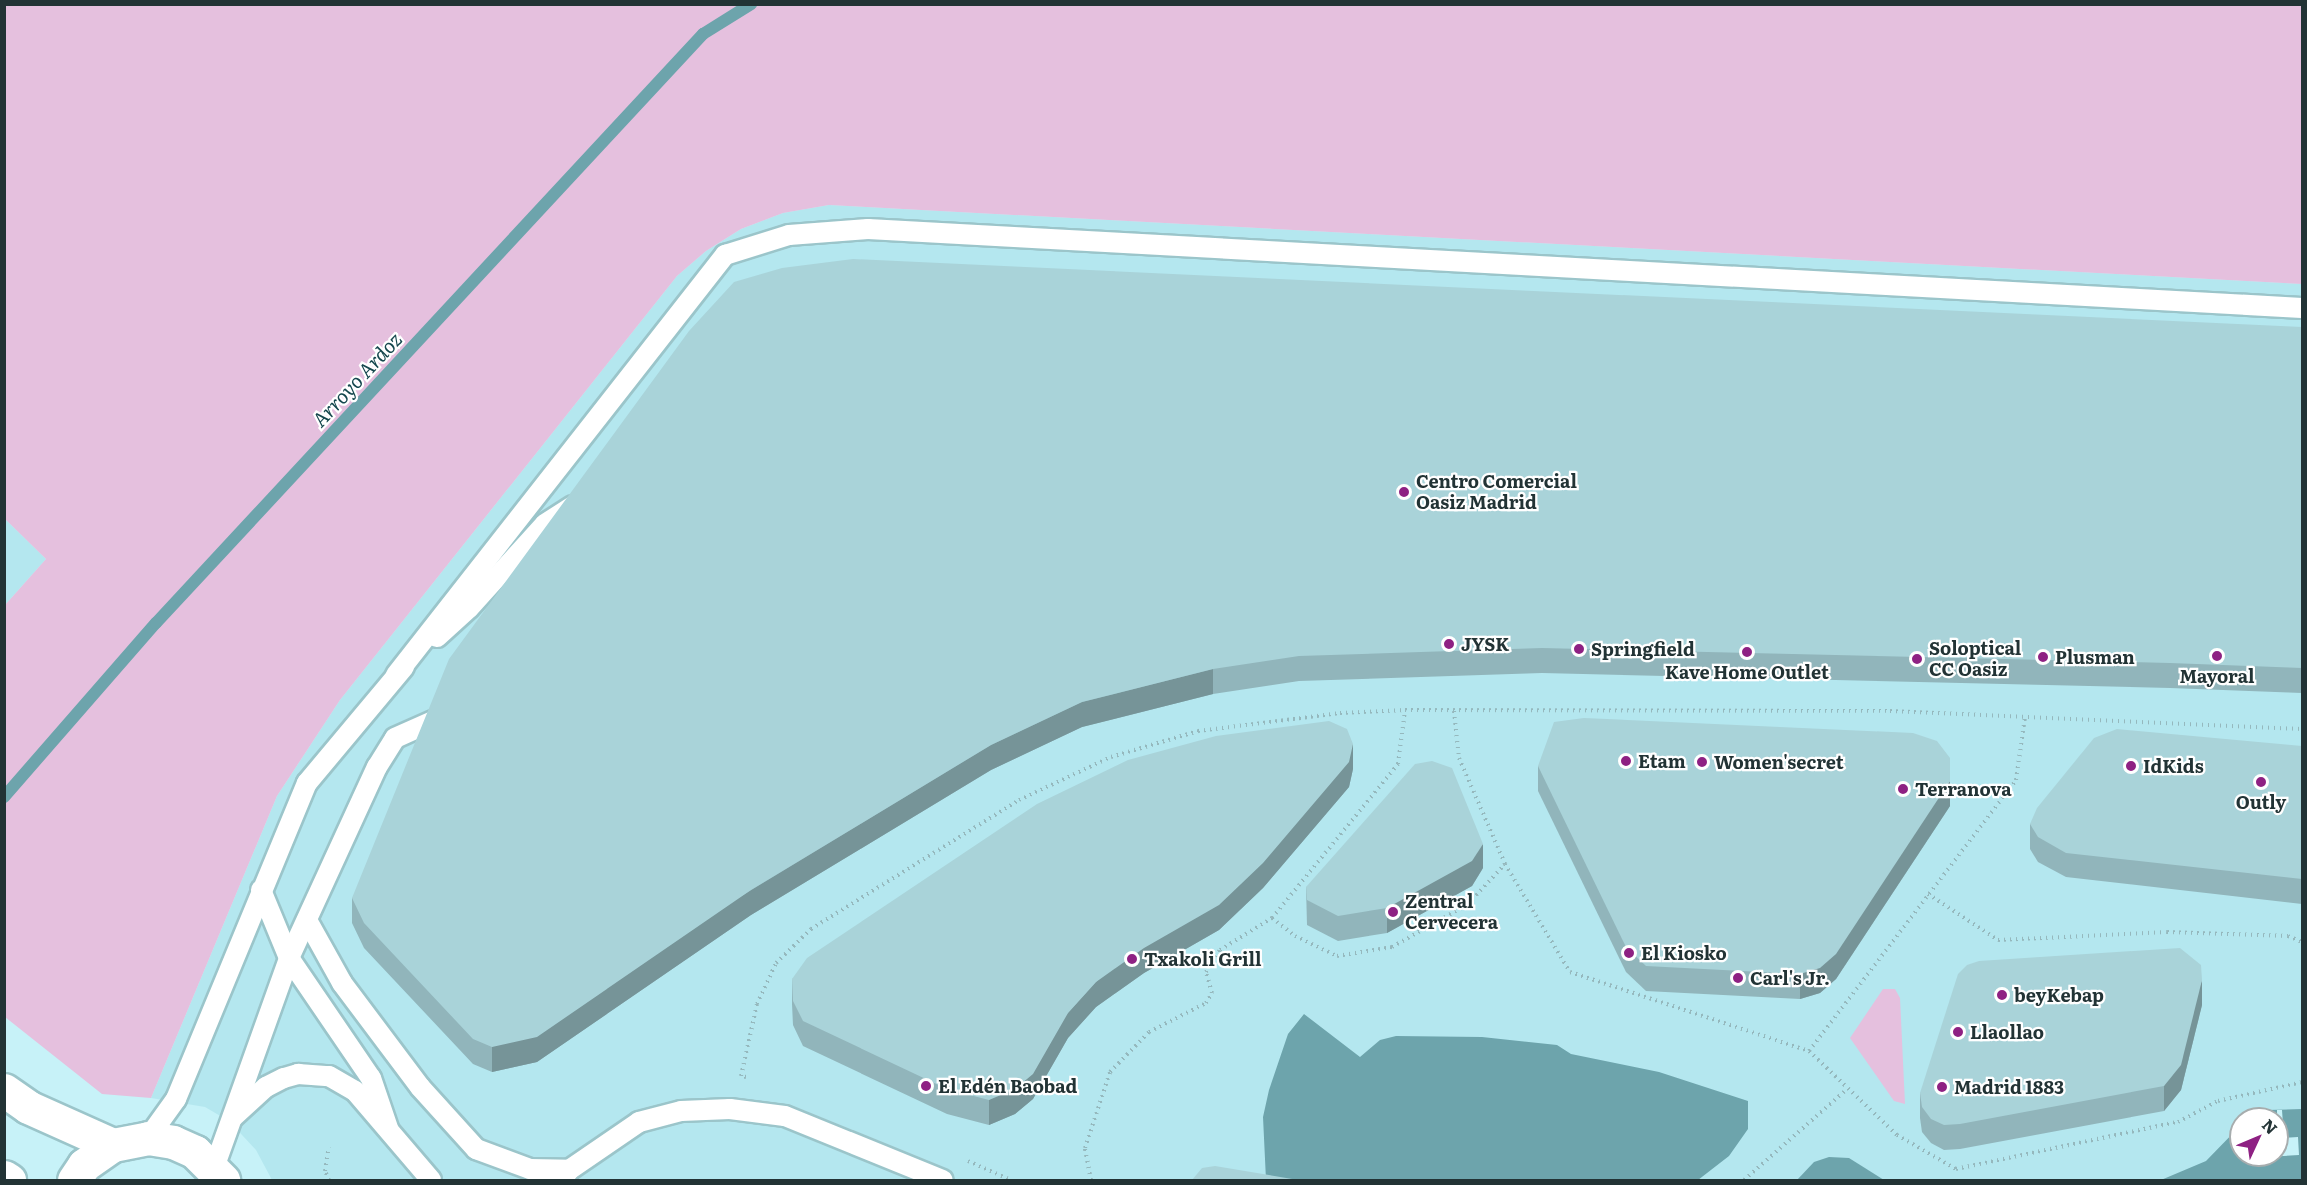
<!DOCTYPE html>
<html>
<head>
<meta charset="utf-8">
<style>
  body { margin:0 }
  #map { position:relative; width:2307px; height:1185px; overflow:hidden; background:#c7f2f8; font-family:Literata,serif }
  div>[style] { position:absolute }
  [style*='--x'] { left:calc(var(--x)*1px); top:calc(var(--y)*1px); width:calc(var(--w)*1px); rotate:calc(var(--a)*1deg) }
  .built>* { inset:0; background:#b4e7ef }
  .green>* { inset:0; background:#e5c0de }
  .water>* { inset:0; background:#6da4ac }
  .pier>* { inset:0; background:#c7f2f8 }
  .stream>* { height:12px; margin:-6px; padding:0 6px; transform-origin:6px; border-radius:6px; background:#6da4ac }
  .path>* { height:4px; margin-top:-2px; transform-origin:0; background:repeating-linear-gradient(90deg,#95b8bd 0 1.5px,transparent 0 6px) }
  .roads { filter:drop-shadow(2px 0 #9bc5ca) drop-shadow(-2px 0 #9bc5ca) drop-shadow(0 2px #9bc5ca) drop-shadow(0 -2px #9bc5ca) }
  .lane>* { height:20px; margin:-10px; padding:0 10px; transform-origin:10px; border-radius:10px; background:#fff }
  .secondary>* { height:33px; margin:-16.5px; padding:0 16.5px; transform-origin:16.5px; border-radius:16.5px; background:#fff }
  .wall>* { inset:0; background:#91b5bb }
  .shaded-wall>* { inset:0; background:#769498 }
  .building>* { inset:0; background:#a9d3d9 }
  .dots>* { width:16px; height:16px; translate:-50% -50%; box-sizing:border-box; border:3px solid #fff; border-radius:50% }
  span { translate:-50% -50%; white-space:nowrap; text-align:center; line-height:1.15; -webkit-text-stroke:4.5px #fff; paint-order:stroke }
  .poi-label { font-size:18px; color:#223335; font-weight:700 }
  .left { translate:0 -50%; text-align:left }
  .water-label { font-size:20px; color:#15474e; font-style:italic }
  .frame { position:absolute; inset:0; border:6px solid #223335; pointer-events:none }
  .north { position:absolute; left:2229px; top:1107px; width:60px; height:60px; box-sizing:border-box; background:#fff; border:2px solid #a7adae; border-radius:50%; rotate:46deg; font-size:16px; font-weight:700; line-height:24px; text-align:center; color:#223335 }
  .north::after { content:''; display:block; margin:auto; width:21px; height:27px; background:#8e2183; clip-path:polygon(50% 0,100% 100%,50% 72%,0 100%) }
</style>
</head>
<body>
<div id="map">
  <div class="built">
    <div style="clip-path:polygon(evenodd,829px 205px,2302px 284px,2302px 1180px,272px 1180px,256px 1150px,229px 1121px,205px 1107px,151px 1098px,277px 796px,340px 700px,677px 276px,706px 251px,741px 229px,783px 213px,829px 205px,2241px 1119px,2277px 1119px,2277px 1155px,2241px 1155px,2241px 1119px)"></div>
    <div style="clip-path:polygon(5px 519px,46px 559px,5px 605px)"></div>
  </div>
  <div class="green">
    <div style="clip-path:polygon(4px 5px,2302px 5px,2302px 284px,829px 205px,783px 213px,741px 229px,706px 251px,677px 276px,340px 700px,277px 796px,151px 1098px,102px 1094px,5px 1017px,5px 605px,46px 559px,5px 519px)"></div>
    <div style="clip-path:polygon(1883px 989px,1895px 989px,1900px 998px,1905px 1104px,1894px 1101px,1850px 1038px)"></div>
  </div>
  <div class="water">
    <div style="clip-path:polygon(1304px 1014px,1360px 1057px,1380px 1040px,1396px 1036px,1482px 1037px,1557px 1045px,1571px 1054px,1659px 1072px,1748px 1101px,1748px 1129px,1729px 1156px,1698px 1180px,1266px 1180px,1263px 1117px,1269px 1090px,1288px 1034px)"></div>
    <div style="clip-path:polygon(2302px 1109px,2302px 1180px,2161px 1180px,2206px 1161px,2241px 1125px,2241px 1155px,2277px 1155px,2277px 1119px,2248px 1119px,2267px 1110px)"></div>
    <div style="clip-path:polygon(1829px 1157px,1849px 1158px,1884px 1180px,1797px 1180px,1814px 1162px)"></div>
  </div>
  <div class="pier">
    <div style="clip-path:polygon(2277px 1110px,2282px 1110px,2284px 1138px,2298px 1137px,2299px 1155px,2267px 1157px,2277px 1155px)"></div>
  </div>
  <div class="stream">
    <div style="--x:4;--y:797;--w:231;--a:-48.9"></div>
    <div style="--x:156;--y:623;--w:804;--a:-47.12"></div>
    <div style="--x:703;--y:34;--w:57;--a:-32"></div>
  </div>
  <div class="path">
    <div style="--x:1454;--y:711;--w:47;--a:83.9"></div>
    <div style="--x:1459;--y:758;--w:116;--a:66.5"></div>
    <div style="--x:1505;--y:864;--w:126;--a:59"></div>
    <div style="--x:1570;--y:972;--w:252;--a:18.3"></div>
    <div style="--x:1809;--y:1051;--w:122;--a:43.7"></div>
    <div style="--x:1897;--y:1135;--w:68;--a:30"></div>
    <div style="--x:1956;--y:1169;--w:227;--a:-12"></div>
    <div style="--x:2178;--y:1122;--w:45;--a:-27.7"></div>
    <div style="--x:2218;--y:1101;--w:86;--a:-12.7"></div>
    <div style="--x:1928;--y:894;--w:84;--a:33.3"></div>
    <div style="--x:1998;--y:940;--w:169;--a:-2.7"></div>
    <div style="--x:2167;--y:932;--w:121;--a:1.9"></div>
    <div style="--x:2288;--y:936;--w:15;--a:23"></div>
    <div style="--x:1272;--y:918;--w:29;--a:38"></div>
    <div style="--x:1295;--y:936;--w:47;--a:25.5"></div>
    <div style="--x:1337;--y:956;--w:56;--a:-9.3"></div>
    <div style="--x:1392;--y:947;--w:87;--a:-29.5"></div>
    <div style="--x:1468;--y:904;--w:54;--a:-47.2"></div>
    <div style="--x:1809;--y:1051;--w:341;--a:-52.6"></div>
    <div style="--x:2016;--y:780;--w:64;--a:-81.9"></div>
    <div style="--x:746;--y:1077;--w:5;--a:-169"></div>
    <div style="--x:741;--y:1076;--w:74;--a:-77.5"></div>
    <div style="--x:757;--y:1004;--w:45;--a:-65.1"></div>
    <div style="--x:776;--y:963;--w:49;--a:-44.2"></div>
    <div style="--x:811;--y:929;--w:245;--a:-31.8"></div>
    <div style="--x:1019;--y:800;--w:102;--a:-25.1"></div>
    <div style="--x:1111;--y:757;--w:91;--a:-16.6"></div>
    <div style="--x:1198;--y:731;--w:143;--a:-7.2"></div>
    <div style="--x:1340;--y:713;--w:65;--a:-2.6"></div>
    <div style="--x:1405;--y:710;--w:485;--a:0.1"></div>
    <div style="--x:1890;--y:711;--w:412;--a:2.5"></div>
    <div style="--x:968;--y:1161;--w:47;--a:23.8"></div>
    <div style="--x:329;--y:1180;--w:10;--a:-114"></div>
    <div style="--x:325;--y:1171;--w:24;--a:-81"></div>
    <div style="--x:1091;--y:1180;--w:33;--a:-101"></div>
    <div style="--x:1085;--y:1148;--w:80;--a:-71.8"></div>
    <div style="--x:1110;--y:1072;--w:56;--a:-45.7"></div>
    <div style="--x:1149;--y:1032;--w:64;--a:-27"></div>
    <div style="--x:1206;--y:1003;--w:12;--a:-59"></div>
    <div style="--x:1212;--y:993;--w:22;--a:-106"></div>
    <div style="--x:1206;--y:972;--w:26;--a:-58"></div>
    <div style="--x:1220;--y:950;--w:61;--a:-31.6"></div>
    <div style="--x:1272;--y:918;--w:199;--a:-50.7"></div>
    <div style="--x:1398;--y:764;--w:54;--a:-82.6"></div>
    <div style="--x:1744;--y:1180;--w:136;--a:-41.4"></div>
  </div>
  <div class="roads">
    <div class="lane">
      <div style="--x:437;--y:637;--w:43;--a:-42.2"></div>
      <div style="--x:469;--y:608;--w:113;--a:-47.9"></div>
      <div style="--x:545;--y:524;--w:33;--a:-33"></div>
      <div style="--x:396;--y:675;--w:534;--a:-51.93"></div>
      <div style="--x:725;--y:255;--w:67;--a:-17.4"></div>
      <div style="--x:789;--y:235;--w:79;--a:-4.3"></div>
      <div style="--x:868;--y:229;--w:1436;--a:3.15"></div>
      <div style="--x:261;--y:890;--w:74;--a:67.6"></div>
      <div style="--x:289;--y:958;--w:145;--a:55.7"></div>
      <div style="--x:371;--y:1078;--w:53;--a:71.2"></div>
      <div style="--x:307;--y:920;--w:72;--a:60.9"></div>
      <div style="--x:342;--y:983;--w:130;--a:53.1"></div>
      <div style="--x:420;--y:1087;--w:84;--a:47.9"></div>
      <div style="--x:476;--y:1149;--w:58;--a:20.3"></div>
      <div style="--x:530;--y:1169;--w:39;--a:1"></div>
      <div style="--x:233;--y:1117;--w:45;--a:-42.3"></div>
      <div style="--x:266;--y:1087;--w:20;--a:-27"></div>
      <div style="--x:284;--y:1078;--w:15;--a:-16"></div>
      <div style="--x:298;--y:1074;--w:31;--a:4"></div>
      <div style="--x:329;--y:1076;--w:30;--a:30"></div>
      <div style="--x:355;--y:1091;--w:117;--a:49.5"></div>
      <div style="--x:148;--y:1138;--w:48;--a:-54.3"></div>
      <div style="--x:176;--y:1099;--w:342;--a:-67.5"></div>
      <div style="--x:307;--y:783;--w:151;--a:-50.1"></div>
      <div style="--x:214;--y:1168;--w:223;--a:-70.3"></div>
      <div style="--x:289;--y:958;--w:210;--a:-65.3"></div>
      <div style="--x:377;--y:767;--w:34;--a:-58"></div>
      <div style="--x:395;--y:738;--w:42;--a:-24.1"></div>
      <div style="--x:562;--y:1180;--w:12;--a:-55"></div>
      <div style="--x:569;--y:1170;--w:85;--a:-34.4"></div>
      <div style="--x:639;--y:1122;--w:43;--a:-14.7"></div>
      <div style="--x:681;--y:1111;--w:49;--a:-2.3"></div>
      <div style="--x:730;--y:1109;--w:55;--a:7.3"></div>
      <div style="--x:785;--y:1116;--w:170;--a:22.1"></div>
    </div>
    <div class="secondary">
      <div style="--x:4;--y:1090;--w:29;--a:35"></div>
      <div style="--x:28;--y:1107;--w:93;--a:24.1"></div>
      <div style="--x:4;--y:1177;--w:6;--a:31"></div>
      <div style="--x:74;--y:1180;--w:18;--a:-56"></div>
      <div style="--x:84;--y:1165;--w:35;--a:-35"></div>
      <div style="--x:113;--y:1145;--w:36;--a:-11"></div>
      <div style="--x:148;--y:1138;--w:25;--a:9"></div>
      <div style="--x:173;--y:1142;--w:24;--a:24"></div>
      <div style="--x:195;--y:1152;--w:40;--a:45"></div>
    </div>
  </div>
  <div class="wall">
    <div style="clip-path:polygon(2302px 327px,2302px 693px,2170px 688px,1542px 673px,1299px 681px,1213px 694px,1082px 727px,991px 770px,751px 915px,537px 1062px,492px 1072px,473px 1064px,364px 948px,352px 923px,352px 898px)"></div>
    <div style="clip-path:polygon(2302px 746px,2302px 904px,2066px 877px,2038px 862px,2030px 849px,2030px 824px)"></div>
    <div style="clip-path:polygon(1538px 766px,1950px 806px,1836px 979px,1820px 993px,1800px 999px,1646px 991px,1626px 972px,1538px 791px)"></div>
    <div style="clip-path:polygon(1353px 769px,1349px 787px,1263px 888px,1219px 930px,1144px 973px,1096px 1007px,1068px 1038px,1033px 1099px,1015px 1114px,989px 1125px,947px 1114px,803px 1046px,793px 1025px,792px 1004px,792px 979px)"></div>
    <div style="clip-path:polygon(1483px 868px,1472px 886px,1387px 933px,1338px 941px,1307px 925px,1306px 887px)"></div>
    <div style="clip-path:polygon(2202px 1005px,2181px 1090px,2164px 1111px,1960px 1149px,1944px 1150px,1931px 1143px,1922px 1132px,1920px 1118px,1920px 1093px)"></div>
  </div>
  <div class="shaded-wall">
    <div style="clip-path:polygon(1213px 669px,1213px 694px,1082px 727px,991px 770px,751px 915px,537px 1062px,492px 1072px,492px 1047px,991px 745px,1082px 702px)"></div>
    <div style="clip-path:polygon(1353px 744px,1353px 769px,1349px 787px,1263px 888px,1219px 930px,1144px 973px,1096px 1007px,1068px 1038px,1033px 1099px,1015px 1114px,989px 1125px,989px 1100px,1096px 982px)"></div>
    <div style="clip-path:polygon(1950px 781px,1950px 806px,1836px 979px,1820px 993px,1800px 999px,1800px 974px)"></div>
    <div style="clip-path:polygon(1483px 844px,1483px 868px,1472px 886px,1387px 933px,1387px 908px)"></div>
    <div style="clip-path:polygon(2202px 980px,2202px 1005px,2181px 1090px,2164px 1111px,2164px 1086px)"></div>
  </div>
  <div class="building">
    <div style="clip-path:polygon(853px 259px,2302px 327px,2302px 668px,2170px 663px,1542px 648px,1299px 656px,1213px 669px,1082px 702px,991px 745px,751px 890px,537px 1037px,492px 1047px,473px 1039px,364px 923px,352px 898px,449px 659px,689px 331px,734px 282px,782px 268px)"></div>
    <div style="clip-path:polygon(1584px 718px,1913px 733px,1937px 741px,1950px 758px,1950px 781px,1836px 954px,1820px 968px,1800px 974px,1646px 966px,1626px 947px,1538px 766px,1554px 722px)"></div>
    <div style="clip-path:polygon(1329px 721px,1347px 729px,1353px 744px,1349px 762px,1263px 863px,1219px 905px,1144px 948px,1096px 982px,1068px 1013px,1033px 1074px,1015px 1089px,989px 1100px,947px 1089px,803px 1021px,793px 1001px,792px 979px,807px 958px,1037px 804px,1128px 760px,1216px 736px)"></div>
    <div style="clip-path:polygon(2117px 729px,2302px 746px,2302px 879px,2066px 853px,2038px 837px,2030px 824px,2037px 808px,2094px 738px)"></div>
    <div style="clip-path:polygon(1432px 761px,1452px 768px,1483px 844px,1472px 861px,1387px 908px,1338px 916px,1307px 900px,1306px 887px,1415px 764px)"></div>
    <div style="clip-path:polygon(2180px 948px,2201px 965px,2202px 980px,2181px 1065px,2164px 1086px,1960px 1124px,1944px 1125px,1931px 1119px,1922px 1107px,1920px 1093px,1958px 974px,1967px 965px,1979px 961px)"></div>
    <div style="clip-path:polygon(1215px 1166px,1298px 1180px,1192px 1180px,1202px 1168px)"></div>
  </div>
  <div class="dots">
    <div style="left:1404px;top:492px;background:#8e2183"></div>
    <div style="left:1449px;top:644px;background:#8e2183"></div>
    <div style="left:1579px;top:649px;background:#8e2183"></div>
    <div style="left:1747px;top:652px;background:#8e2183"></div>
    <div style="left:2217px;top:656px;background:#8e2183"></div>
    <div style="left:2043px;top:657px;background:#8e2183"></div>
    <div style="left:1917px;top:659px;background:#8e2183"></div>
    <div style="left:1626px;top:761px;background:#8e2183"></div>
    <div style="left:1702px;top:762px;background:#8e2183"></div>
    <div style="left:2131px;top:766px;background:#8e2183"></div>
    <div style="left:2261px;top:782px;background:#8e2183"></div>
    <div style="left:1903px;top:789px;background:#8e2183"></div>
    <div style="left:1393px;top:912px;background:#8e2183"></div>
    <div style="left:1629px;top:953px;background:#8e2183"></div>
    <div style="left:1132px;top:959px;background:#8e2183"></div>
    <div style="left:1738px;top:978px;background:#8e2183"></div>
    <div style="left:2002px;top:995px;background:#8e2183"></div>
    <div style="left:1958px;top:1032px;background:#8e2183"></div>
    <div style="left:926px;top:1086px;background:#8e2183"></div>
    <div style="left:1942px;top:1087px;background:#8e2183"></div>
  </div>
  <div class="poi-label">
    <span class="left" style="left:1416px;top:492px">Centro Comercial<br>Oasiz Madrid</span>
    <span class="left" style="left:1461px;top:644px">JYSK</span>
    <span class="left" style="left:1591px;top:649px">Springfield</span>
    <span class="left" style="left:1929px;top:659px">Soloptical<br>CC Oasiz</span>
    <span class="left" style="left:2055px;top:657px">Plusman</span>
    <span style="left:1747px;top:672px">Kave Home Outlet</span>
    <span style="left:2217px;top:676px">Mayoral</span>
    <span class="left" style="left:1638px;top:761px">Etam</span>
    <span class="left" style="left:1714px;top:762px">Women'secret</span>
    <span class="left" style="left:2143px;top:766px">IdKids</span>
    <span class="left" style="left:1915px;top:789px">Terranova</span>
    <span style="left:2261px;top:802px">Outly</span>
    <span class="left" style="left:1405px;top:912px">Zentral<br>Cervecera</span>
    <span class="left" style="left:1641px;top:953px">El Kiosko</span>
    <span class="left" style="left:1144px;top:959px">Txakoli Grill</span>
    <span class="left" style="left:1750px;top:978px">Carl's Jr.</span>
    <span class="left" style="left:2014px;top:995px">beyKebap</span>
    <span class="left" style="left:1970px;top:1032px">Llaollao</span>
    <span class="left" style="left:938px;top:1086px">El Edén Baobad</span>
    <span class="left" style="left:1954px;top:1087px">Madrid 1883</span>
  </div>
  <div class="water-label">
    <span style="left:356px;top:379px;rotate:-47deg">Arroyo Ardoz</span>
  </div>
  <div class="frame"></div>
  <div class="north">N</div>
</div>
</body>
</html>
